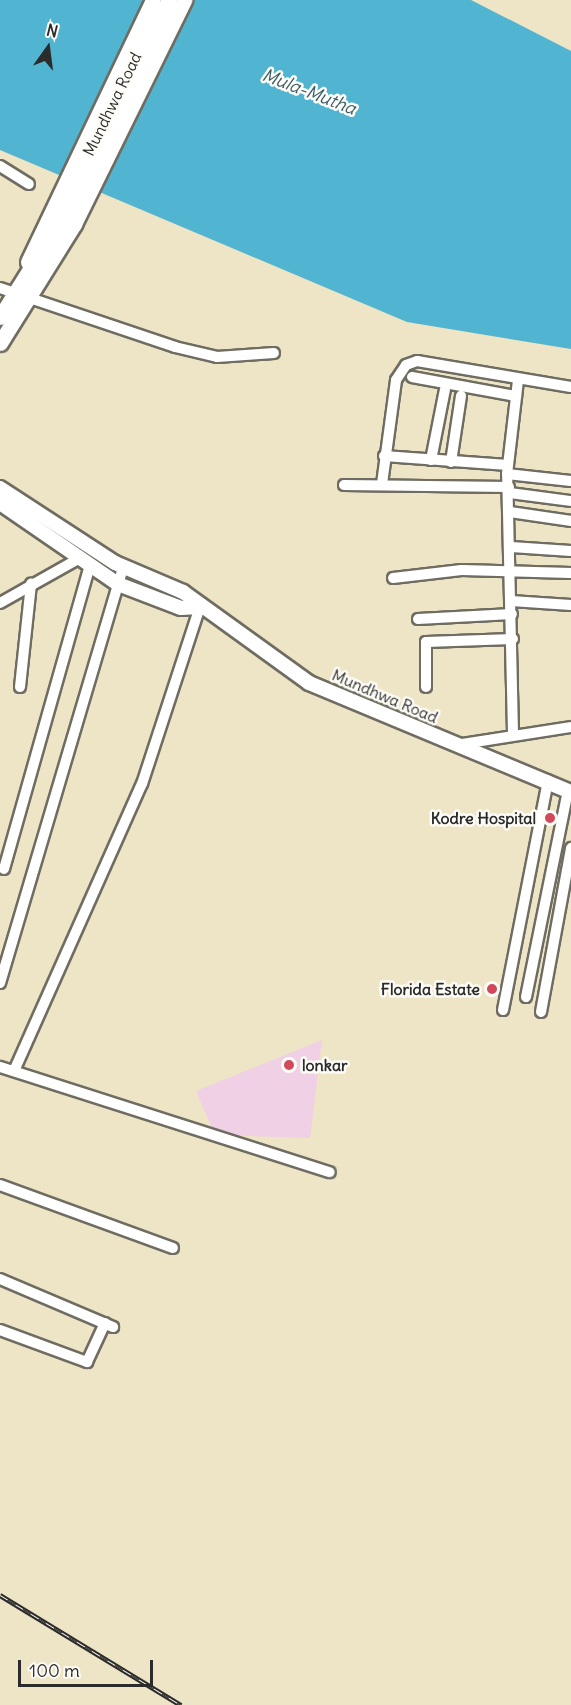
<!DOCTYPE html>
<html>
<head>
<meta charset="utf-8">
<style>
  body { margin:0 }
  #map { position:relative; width:571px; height:1705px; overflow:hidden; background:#eee4c6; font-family:Delius,sans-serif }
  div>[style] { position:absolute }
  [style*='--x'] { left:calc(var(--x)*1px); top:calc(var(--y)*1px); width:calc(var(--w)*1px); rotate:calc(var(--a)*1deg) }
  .built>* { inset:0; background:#f0d0e4 }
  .water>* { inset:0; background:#51b4d0 }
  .roads { filter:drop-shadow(2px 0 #6f6c61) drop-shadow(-2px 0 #6f6c61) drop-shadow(0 2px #6f6c61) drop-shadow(0 -2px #6f6c61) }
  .minor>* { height:10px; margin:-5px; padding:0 5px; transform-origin:5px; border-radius:5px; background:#fff }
  .major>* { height:14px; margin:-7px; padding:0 7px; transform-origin:7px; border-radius:7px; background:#fff }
  .highway>* { height:15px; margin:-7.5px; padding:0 7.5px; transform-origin:7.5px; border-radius:7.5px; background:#fff }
  .rail>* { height:5px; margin-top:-2.5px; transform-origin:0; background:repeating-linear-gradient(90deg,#fdfcf7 0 9px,#2b2b2b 0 18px); box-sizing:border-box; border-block:2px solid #2b2b2b }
  .dots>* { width:16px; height:16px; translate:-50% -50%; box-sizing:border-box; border:3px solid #fdfcf7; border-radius:50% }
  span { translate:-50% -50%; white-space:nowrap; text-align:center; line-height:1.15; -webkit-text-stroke:5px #fdfcf7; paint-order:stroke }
  .street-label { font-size:16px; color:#2b2b2b }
  .poi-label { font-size:16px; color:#2b2b2b; font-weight:700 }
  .right { translate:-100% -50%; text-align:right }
  .left { translate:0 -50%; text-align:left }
  .water-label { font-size:18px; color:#385b65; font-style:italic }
  .north { position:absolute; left:18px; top:18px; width:60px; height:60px; -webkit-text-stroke:4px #fdfcf7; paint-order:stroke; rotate:14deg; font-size:16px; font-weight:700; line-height:24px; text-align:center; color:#2b2b2b }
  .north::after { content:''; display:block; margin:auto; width:21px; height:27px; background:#2b2b2b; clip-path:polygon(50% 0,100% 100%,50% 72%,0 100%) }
  .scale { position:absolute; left:18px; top:1660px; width:135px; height:27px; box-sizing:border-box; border:3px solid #2b2b2b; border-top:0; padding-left:8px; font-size:18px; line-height:21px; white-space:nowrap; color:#2b2b2b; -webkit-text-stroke:4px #fdfcf7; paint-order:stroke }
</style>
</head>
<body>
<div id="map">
  <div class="built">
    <div style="clip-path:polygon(322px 1040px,310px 1138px,215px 1135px,196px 1091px)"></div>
  </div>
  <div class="water">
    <div style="clip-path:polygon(0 0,471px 0,571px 51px,571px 349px,407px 322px,0 150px)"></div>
  </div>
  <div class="roads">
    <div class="minor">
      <div style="--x:0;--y:166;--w:34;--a:32"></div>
      <div style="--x:0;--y:288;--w:185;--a:18.6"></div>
      <div style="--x:175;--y:347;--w:43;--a:13.4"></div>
      <div style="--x:217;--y:357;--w:57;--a:-4"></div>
      <div style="--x:412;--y:377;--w:106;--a:10.4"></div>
      <div style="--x:384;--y:456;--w:124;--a:4.2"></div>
      <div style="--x:431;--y:460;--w:72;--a:-78.8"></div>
      <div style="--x:451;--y:462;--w:67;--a:-81.4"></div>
      <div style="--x:507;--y:474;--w:64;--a:6.2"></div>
      <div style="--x:382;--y:484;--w:105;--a:-82.3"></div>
      <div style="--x:396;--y:380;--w:18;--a:-56"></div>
      <div style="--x:406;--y:365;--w:12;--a:-20"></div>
      <div style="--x:417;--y:361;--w:156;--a:9.6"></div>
      <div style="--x:344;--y:485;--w:165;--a:0.7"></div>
      <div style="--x:510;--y:493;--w:62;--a:7.5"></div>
      <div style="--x:510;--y:512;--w:62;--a:8.4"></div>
      <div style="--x:511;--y:547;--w:60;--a:3.8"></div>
      <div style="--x:393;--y:578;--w:69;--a:-6.6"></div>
      <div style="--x:462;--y:570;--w:109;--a:1.6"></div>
      <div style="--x:511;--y:601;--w:60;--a:3.8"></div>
      <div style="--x:0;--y:603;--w:92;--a:-29.4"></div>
      <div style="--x:418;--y:619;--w:94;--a:-3"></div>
      <div style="--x:20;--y:687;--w:104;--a:-83.9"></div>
      <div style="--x:426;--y:687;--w:45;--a:-90"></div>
      <div style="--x:426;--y:642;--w:87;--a:-2"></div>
      <div style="--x:513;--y:733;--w:259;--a:-91.3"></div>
      <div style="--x:507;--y:474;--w:94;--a:-83.3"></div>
      <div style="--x:456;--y:745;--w:116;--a:-8.9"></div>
      <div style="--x:4;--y:869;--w:315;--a:-74.2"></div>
      <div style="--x:0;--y:983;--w:434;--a:-73.5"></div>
      <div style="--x:526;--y:997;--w:211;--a:-78.5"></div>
      <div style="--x:503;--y:1010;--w:234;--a:-78.9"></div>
      <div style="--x:541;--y:1012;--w:167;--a:-79.6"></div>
      <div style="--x:0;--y:1067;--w:346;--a:17.7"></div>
      <div style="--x:14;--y:1071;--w:314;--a:-66"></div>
      <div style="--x:142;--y:784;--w:186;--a:-71.9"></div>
      <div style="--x:0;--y:1185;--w:184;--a:20"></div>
      <div style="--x:0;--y:1279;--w:123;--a:23"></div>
      <div style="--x:0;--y:1330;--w:93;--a:20.2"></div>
      <div style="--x:87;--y:1362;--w:43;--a:-65.2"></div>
    </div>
    <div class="major">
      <div style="--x:0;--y:488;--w:137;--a:33.1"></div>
      <div style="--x:115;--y:563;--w:74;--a:23.1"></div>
      <div style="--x:183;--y:592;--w:155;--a:35.8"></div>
      <div style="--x:309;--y:683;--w:284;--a:22.6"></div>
      <div style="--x:0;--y:503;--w:143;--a:34.5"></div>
      <div style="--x:118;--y:584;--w:67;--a:20.9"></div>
      <div style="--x:181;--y:608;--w:19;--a:-3"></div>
    </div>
    <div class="highway">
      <div style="--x:28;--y:262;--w:290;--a:-64.5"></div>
      <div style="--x:0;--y:317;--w:117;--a:-57.9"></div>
      <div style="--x:62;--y:218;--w:243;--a:-63.9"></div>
      <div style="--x:0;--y:343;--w:140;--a:-58.1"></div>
      <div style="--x:74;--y:224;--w:250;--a:-63.8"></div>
    </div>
  </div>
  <div class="rail">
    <div style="--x:0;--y:1595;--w:212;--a:31.3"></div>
  </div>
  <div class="dots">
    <div style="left:550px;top:818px;background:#d1495b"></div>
    <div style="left:492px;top:989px;background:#d1495b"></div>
    <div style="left:289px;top:1065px;background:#d1495b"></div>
  </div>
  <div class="street-label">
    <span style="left:112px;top:104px;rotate:-64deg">Mundhwa Road</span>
    <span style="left:385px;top:696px;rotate:23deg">Mundhwa Road</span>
  </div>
  <div class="poi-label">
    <span class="right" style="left:536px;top:818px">Kodre Hospital</span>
    <span class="right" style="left:480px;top:989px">Florida Estate</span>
    <span class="left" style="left:302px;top:1065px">lonkar</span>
  </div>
  <div class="water-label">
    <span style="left:309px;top:92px;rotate:21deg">Mula-Mutha</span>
  </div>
  <div class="north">N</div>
  <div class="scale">100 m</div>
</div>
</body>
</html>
